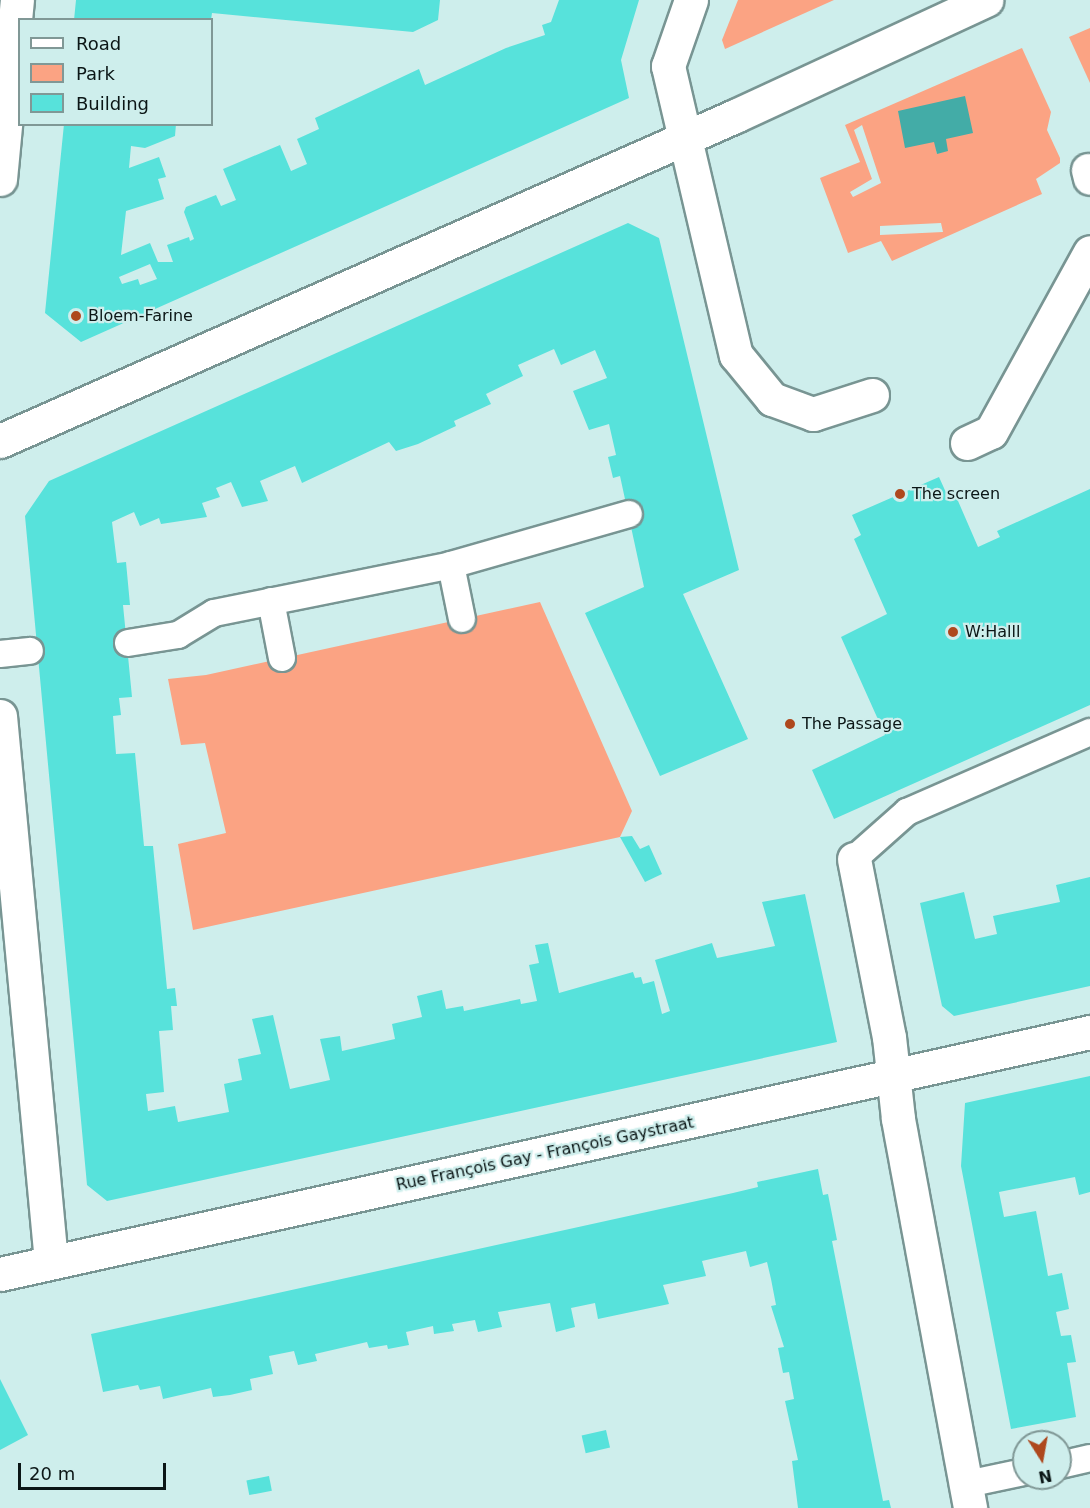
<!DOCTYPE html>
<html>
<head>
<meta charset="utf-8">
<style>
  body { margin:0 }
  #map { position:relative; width:1090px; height:1508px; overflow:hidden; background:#ceeeec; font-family:"DejaVu Sans",sans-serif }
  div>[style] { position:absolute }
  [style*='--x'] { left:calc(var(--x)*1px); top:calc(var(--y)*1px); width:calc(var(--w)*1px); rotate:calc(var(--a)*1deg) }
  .green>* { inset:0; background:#fba383 }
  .water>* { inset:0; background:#43aca7 }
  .building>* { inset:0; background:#57e2db; transform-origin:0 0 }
  .roads { filter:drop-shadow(2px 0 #789593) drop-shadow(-2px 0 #789593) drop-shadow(0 2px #789593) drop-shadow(0 -2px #789593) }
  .lane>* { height:26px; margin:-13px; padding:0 13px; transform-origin:13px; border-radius:13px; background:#fff }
  .street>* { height:33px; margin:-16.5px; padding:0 16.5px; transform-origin:16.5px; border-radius:16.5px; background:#fff }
  .dots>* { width:16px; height:16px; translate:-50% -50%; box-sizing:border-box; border:3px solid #ceeeec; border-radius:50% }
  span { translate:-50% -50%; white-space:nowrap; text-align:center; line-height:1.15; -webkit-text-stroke:4.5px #ceeeec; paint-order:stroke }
  .poi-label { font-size:16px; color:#0b1616 }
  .left { translate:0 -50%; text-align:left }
  .street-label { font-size:16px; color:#0b1616 }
  .legend { position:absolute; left:18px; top:18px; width:195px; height:108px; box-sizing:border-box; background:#ceeeec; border:2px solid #809896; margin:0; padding:8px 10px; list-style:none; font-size:18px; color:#0b1616 }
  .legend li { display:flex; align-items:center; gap:12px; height:30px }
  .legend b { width:30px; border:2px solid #809896 }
  .north { position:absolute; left:1012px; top:1430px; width:60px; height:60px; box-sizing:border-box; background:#ceeeec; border:2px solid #809896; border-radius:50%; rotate:169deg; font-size:16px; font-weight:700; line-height:24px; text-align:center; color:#0b1616 }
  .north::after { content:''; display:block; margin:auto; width:21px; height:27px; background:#ae481d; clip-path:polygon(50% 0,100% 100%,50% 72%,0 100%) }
  .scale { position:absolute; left:18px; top:1463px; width:148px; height:27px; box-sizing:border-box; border:3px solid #0b1616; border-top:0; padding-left:8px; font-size:18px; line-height:21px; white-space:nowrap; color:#0b1616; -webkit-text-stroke:4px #ceeeec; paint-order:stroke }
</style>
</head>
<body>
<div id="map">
  <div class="green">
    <div style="clip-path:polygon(738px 0,834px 0,725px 49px,722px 40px)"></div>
    <div style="clip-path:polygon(1090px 28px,1090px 83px,1069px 37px)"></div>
    <div style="clip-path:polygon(evenodd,1022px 48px,1051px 112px,1047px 130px,1060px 158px,1060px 163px,1036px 179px,1042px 194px,892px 261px,881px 241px,848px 253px,820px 178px,860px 162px,845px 125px,1022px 48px,965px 96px,945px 139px,937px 154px,935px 142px,965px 96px,1022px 48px,862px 125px,881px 183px,853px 197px,850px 192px,872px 179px,854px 130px,862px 125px,1022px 48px,941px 223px,943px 232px,880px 235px,880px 226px,941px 223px)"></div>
    <div style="clip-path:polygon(540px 602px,632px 811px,620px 837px,193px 930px,178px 844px,226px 833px,205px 743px,181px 745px,168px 679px,206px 675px)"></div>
  </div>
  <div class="water">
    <div style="clip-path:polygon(965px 96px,973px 133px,946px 139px,948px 151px,937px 154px,934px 142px,905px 148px,898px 111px)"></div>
  </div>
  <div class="building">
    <div style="clip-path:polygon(76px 0,440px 0,438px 20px,413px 32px,212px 13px,211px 20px,74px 20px)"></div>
    <div style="clip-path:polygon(evenodd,559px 0,639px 0,621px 60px,629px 98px,81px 342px,45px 313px,64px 124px,176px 124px,175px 136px,145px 148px,131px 146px,129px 168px,159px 157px,166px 177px,158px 179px,164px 199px,126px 211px,121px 255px,150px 243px,158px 262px,173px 262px,167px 245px,189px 237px,190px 241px,194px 239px,184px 212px,186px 207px,216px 195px,221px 206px,236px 200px,223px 169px,280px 145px,291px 171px,307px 164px,297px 139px,319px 129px,315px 118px,419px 69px,425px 85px,506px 48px,545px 35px,542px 25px,551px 22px,559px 0,150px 264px,157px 279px,140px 285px,138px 279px,122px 284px,119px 277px,150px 264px)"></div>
    <div style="clip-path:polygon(628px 223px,659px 238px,739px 570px,683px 594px,748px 739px,660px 776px,585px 613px,644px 587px,620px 476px,613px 478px,608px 457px,616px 455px,609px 424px,589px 430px,573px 391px,607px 378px,595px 350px,561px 365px,554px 349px,518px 365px,523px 376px,486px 394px,491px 404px,454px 421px,456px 426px,418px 444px,396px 451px,389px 442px,302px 483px,295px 466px,260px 481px,268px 501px,242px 507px,231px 482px,216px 488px,220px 497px,202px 503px,207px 517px,161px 524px,159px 518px,140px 526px,134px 512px,112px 522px,117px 563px,126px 562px,130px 605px,123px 605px,132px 697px,119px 698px,121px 715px,113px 716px,116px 754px,135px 753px,144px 846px,153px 846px,167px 989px,175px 988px,177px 1006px,171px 1006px,173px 1030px,159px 1031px,164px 1092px,146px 1094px,148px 1111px,175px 1106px,178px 1122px,229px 1112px,224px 1084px,242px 1080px,238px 1059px,261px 1054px,252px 1019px,273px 1015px,290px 1089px,330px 1080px,320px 1039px,340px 1036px,342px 1051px,395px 1039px,392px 1024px,422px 1017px,417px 996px,442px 990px,446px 1009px,463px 1006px,464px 1011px,520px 999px,521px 1004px,537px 1001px,529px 965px,539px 963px,535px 945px,548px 943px,559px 993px,633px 972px,635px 978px,641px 977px,643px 984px,654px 981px,662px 1014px,670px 1011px,655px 960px,712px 943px,717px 958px,775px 946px,762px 902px,805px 894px,837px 1042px,107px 1201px,87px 1185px,25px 516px,49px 481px)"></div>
    <div style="clip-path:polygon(939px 477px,948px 497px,955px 494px,978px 547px,1000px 537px,997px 531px,1090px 489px,1090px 705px,834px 819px,812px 770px,885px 735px,841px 637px,887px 614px,854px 539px,861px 535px,852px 515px)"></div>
    <div style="clip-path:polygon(632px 836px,640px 849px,649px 845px,662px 874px,645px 882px,620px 837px)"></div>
    <div style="clip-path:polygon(1090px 877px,1090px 986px,954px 1016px,942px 1006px,920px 903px,964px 892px,975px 939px,997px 934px,993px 916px,1060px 902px,1056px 885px)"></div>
    <div style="clip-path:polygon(1090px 1076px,1090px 1192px,1079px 1195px,1075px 1177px,999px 1192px,1004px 1217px,1036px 1211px,1048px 1276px,1062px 1273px,1069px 1309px,1056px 1312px,1061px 1336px,1071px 1335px,1076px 1362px,1067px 1363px,1076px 1417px,1011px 1429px,961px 1166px,965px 1103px)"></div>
    <div style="clip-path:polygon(818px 1169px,823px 1195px,828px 1194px,837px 1240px,832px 1241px,883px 1501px,889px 1500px,891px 1508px,798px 1508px,792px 1461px,798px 1460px,785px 1401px,794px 1399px,789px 1372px,783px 1373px,778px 1348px,784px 1347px,771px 1306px,776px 1305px,771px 1279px,767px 1262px,750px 1267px,746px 1251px,702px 1261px,706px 1276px,663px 1285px,669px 1304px,598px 1319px,595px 1303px,571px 1308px,575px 1327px,556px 1332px,550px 1303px,498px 1312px,502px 1327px,478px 1332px,475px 1320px,452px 1324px,454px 1331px,434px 1334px,433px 1326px,406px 1332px,409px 1345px,388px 1349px,387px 1345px,369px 1348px,367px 1342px,315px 1354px,317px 1361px,298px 1365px,294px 1351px,269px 1356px,273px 1374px,250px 1379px,252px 1390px,230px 1395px,213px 1397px,211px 1388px,163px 1399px,160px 1386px,140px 1390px,138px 1385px,103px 1392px,91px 1334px,733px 1193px,758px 1187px,757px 1182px)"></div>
    <div style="clip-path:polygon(0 1379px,28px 1435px,0 1450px)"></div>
    <div style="left:606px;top:1430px;width:18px;height:25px;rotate:77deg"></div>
    <div style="left:269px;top:1476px;width:15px;height:23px;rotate:79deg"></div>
  </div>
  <div class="roads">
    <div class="lane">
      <div style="--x:451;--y:565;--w:55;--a:78.5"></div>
      <div style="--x:271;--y:601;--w:58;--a:79.1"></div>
      <div style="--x:128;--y:643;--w:51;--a:-9.1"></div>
      <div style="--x:178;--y:635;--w:42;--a:-31.4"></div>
      <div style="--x:214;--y:613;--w:242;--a:-11.4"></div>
      <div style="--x:451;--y:565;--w:185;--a:-16"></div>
      <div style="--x:0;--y:654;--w:30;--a:-6"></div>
      <div style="--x:854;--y:859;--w:71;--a:-41.6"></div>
      <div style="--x:907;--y:812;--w:200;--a:-23.6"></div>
      <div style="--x:1060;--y:1465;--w:31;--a:-13"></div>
      <div style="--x:967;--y:1484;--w:58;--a:-11.9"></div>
    </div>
    <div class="street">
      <div style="--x:691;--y:0;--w:70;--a:109.2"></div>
      <div style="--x:668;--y:66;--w:297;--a:76.8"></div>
      <div style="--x:736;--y:355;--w:57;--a:50.7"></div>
      <div style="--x:772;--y:399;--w:44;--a:20.1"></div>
      <div style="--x:813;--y:414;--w:62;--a:-17.9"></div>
      <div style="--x:1088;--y:170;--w:8;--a:76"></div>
      <div style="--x:0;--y:179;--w:180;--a:-84.6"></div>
      <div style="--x:0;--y:441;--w:804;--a:-23.85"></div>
      <div style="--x:735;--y:116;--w:277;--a:-24.8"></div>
      <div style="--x:967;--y:443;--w:26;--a:-25"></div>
      <div style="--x:991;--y:432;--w:205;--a:-61.2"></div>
      <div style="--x:0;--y:716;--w:548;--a:84.66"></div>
      <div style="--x:854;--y:859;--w:181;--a:78.9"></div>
      <div style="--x:889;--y:1037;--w:82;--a:83.7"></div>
      <div style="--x:898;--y:1119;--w:396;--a:79.5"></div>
      <div style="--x:0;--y:1274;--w:1117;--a:-12.52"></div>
    </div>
  </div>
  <div class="dots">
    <div style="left:76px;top:316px;background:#ae481d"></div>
    <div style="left:900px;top:494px;background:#ae481d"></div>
    <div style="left:953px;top:632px;background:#ae481d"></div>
    <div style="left:790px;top:724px;background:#ae481d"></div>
  </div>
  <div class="poi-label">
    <span class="left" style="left:88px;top:316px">Bloem-Farine</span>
    <span class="left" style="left:912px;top:494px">The screen</span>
    <span class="left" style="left:965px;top:632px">W:Halll</span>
    <span class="left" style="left:802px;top:724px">The Passage</span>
  </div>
  <div class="street-label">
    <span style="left:545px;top:1154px;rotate:-12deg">Rue François Gay - François Gaystraat</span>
  </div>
  <ul class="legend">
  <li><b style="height:8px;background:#fff"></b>Road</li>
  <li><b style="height:16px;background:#fba383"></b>Park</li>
  <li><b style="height:16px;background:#57e2db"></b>Building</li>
  </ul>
  <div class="north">N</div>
  <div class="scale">20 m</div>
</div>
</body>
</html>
